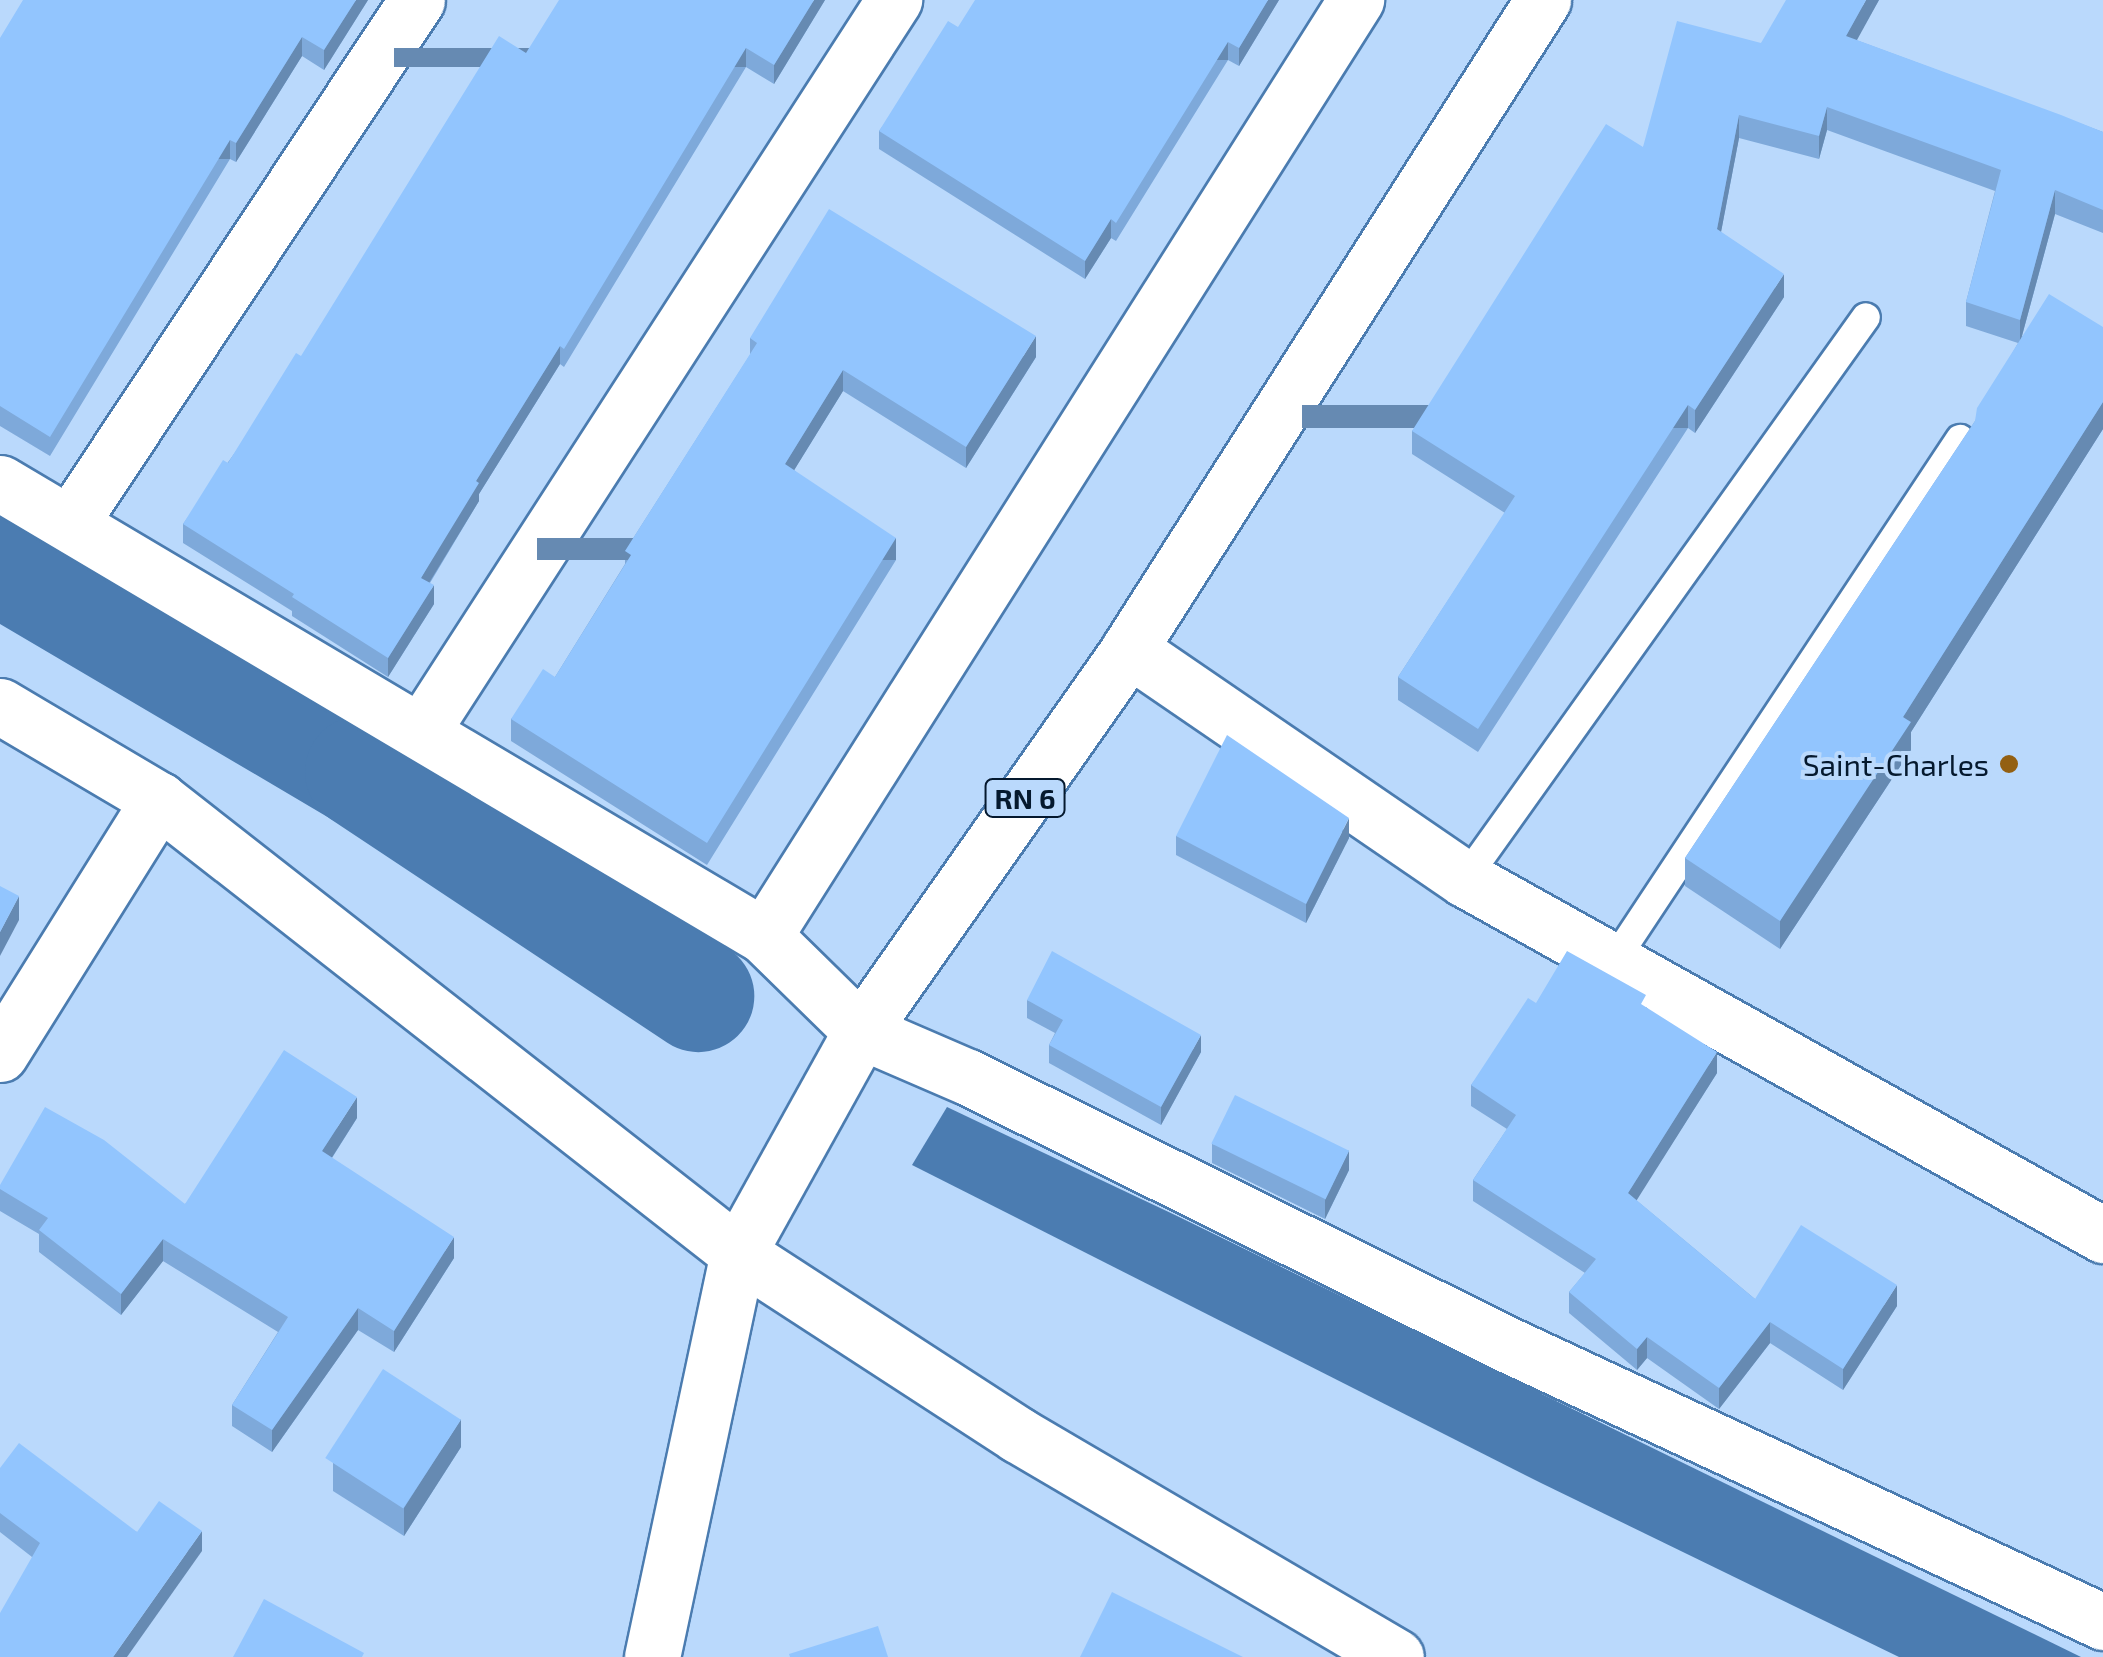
<!DOCTYPE html>
<html>
<head>
<meta charset="utf-8">
<style>
  body { margin:0 }
  #map { position:relative; width:2103px; height:1657px; overflow:hidden; background:#bad9fc; font-family:"Exo 2",sans-serif }
  div>[style] { position:absolute }
  [style*='--x'] { left:calc(var(--x)*1px); top:calc(var(--y)*1px); width:calc(var(--w)*1px); rotate:calc(var(--a)*1deg) }
  .water>* { inset:0; background:#4b7cb1 }
  .river>* { height:112px; margin:-56px; padding:0 56px; transform-origin:56px; border-radius:56px; background:#4b7cb1 }
  .roads { filter:drop-shadow(2px 0 #4b7cb0) drop-shadow(-2px 0 #4b7cb0) drop-shadow(0 2px #4b7cb0) drop-shadow(0 -2px #4b7cb0) }
  .lane>* { height:28px; margin:-14px; padding:0 14px; transform-origin:14px; border-radius:14px; background:#fff }
  .street>* { height:55px; margin:-27.5px; padding:0 27.5px; transform-origin:27.5px; border-radius:27.5px; background:#fff }
  .primary>* { height:55px; margin:-27.5px; padding:0 27.5px; transform-origin:27.5px; border-radius:27.5px; background:#fff }
  .wall>* { inset:0; background:#7ea9da }
  .shaded-wall>* { inset:0; background:#668ab2; transform-origin:0 0 }
  .building>* { inset:0; background:#92c5fe; transform-origin:0 0 }
  .dots>* { width:28px; height:28px; translate:-50% -50%; box-sizing:border-box; border:5px solid #bad9fc; border-radius:50% }
  span { translate:-50% -50%; white-space:nowrap; text-align:center; line-height:1.15; -webkit-text-stroke:8px #bad9fc; paint-order:stroke }
  .shield-label span { padding:2px 8px; background:#bad9fc; border:2px solid; border-radius:8px; -webkit-text-stroke-width:0 }
  .shield-label { font-size:28px; color:#05192e; font-weight:700 }
  .poi-label { font-size:30px; color:#05192e }
  .right { translate:-100% -50%; text-align:right }
</style>
</head>
<body>
<div id="map">
  <div class="water">
    <div style="clip-path:polygon(947px 1107px,1175px 1215px,2081px 1657px,1899px 1657px,1541px 1483px,912px 1165px)"></div>
  </div>
  <div class="river">
    <div style="--x:0;--y:559;--w:419;--a:30.5"></div>
    <div style="--x:361;--y:772;--w:405;--a:33.6"></div>
  </div>
  <div class="roads">
    <div class="lane">
      <div style="--x:1465;--y:879;--w:690;--a:-54.49"></div>
      <div style="--x:1612;--y:964;--w:630;--a:-56.46"></div>
    </div>
    <div class="street">
      <div style="--x:0;--y:483;--w:888;--a:30.67"></div>
      <div style="--x:764;--y:936;--w:136;--a:44.4"></div>
      <div style="--x:861;--y:1031;--w:116;--a:23.3"></div>
      <div style="--x:968;--y:1077;--w:598;--a:26.39"></div>
      <div style="--x:1504;--y:1343;--w:661;--a:24.97"></div>
      <div style="--x:71;--y:522;--w:626;--a:-56.46"></div>
      <div style="--x:1129;--y:649;--w:407;--a:34.4"></div>
      <div style="--x:1465;--y:879;--w:731;--a:29.16"></div>
      <div style="--x:0;--y:706;--w:185;--a:30.6"></div>
      <div style="--x:159;--y:800;--w:735;--a:38.04"></div>
      <div style="--x:738;--y:1253;--w:334;--a:33"></div>
      <div style="--x:1018;--y:1435;--w:438;--a:30.4"></div>
      <div style="--x:421;--y:732;--w:872;--a:-57.13"></div>
      <div style="--x:764;--y:936;--w:1108;--a:-57.69"></div>
      <div style="--x:0;--y:1054;--w:300;--a:-58"></div>
    </div>
    <div class="primary">
      <div style="--x:652;--y:1657;--w:413;--a:-78"></div>
      <div style="--x:738;--y:1253;--w:254;--a:-61"></div>
      <div style="--x:861;--y:1031;--w:467;--a:-54.9"></div>
      <div style="--x:1129;--y:649;--w:770;--a:-57.47"></div>
    </div>
  </div>
  <div class="wall">
    <div style="clip-path:polygon(368px 0,324px 70px,302px 56px,236px 162px,230px 159px,50px 456px,0 426px,0 38px)"></div>
    <div style="clip-path:polygon(825px 0,774px 84px,746px 67px,564px 367px,560px 364px,479px 494px,479px 501px,430px 583px,434px 604px,388px 677px,292px 616px,292px 611px,183px 543px,183px 524px,526px 53px)"></div>
    <div style="clip-path:polygon(1279px 0,1239px 66px,1228px 60px,1116px 241px,1111px 238px,1085px 279px,879px 149px,879px 131px,958px 27px)"></div>
    <div style="clip-path:polygon(1879px 0,1856px 40px,2103px 132px,2103px 233px,2055px 214px,2022px 336px,2103px 327px,2103px 429px,1911px 732px,1911px 750px,1780px 949px,1685px 886px,1685px 858px,1975px 421px,2018px 343px,1966px 326px,1966px 302px,1995px 191px,1827px 130px,1819px 159px,1739px 138px,1721px 232px,1784px 297px,1695px 433px,1688px 428px,1478px 752px,1398px 700px,1398px 677px,1505px 513px,1412px 454px,1412px 431px,1643px 147px,1761px 43px)"></div>
    <div style="clip-path:polygon(750px 338px,1036px 357px,966px 468px,843px 391px,794px 470px,896px 560px,707px 865px,511px 741px,511px 719px,555px 677px,625px 564px,625px 551px,750px 355px)"></div>
    <div style="clip-path:polygon(1176px 836px,1349px 838px,1306px 923px,1176px 855px)"></div>
    <div style="clip-path:polygon(1027px 1000px,1201px 1052px,1161px 1125px,1049px 1063px,1049px 1045px,1055px 1033px,1027px 1018px)"></div>
    <div style="clip-path:polygon(1536px 1003px,1646px 1007px,1717px 1073px,1636px 1200px,1755px 1299px,1897px 1306px,1843px 1390px,1770px 1343px,1719px 1409px,1647px 1358px,1637px 1370px,1569px 1313px,1569px 1292px,1585px 1273px,1473px 1201px,1473px 1180px,1507px 1129px,1471px 1106px,1471px 1085px)"></div>
    <div style="clip-path:polygon(357px 1118px,332px 1158px,454px 1258px,394px 1352px,358px 1330px,272px 1452px,232px 1426px,232px 1405px,278px 1332px,163px 1261px,121px 1315px,39px 1252px,39px 1234px,0 1211px,0 1185px,185px 1204px)"></div>
    <div style="clip-path:polygon(1212px 1144px,1349px 1170px,1325px 1219px,1212px 1163px)"></div>
    <div style="clip-path:polygon(461px 1447px,404px 1536px,333px 1491px,333px 1463px)"></div>
    <div style="clip-path:polygon(0 1468px,137px 1532px,202px 1551px,32px 1557px,0 1532px)"></div>
  </div>
  <div class="shaded-wall">
    <div style="clip-path:polygon(356px 0,368px 0,324px 70px,324px 50px)"></div>
    <div style="clip-path:polygon(814px 0,825px 0,774px 84px,774px 65px)"></div>
    <div style="clip-path:polygon(1268px 0,1279px 0,1239px 66px,1239px 48px)"></div>
    <div style="clip-path:polygon(1866px 0,1879px 0,1846px 60px,1846px 36px)"></div>
    <div style="clip-path:polygon(302px 37px,302px 56px,236px 162px,236px 143px)"></div>
    <div style="left:1228px;top:42px;width:18px;height:213px;rotate:90deg"></div>
    <div style="left:746px;top:48px;width:19px;height:352px;rotate:90deg"></div>
    <div style="clip-path:polygon(1827px 107px,1827px 130px,1819px 159px,1819px 136px)"></div>
    <div style="clip-path:polygon(1739px 115px,1739px 138px,1717px 253px,1717px 229px)"></div>
    <div style="left:230px;top:140px;width:19px;height:347px;rotate:90deg"></div>
    <div style="clip-path:polygon(2055px 190px,2055px 214px,2020px 343px,2020px 320px)"></div>
    <div style="clip-path:polygon(1111px 219px,1111px 238px,1085px 279px,1085px 261px)"></div>
    <div style="clip-path:polygon(1784px 274px,1784px 297px,1695px 433px,1695px 410px)"></div>
    <div style="clip-path:polygon(1036px 336px,1036px 357px,966px 468px,966px 447px)"></div>
    <div style="clip-path:polygon(560px 346px,560px 364px,479px 494px,479px 501px,421px 596px,421px 578px,476px 481px)"></div>
    <div style="clip-path:polygon(843px 370px,843px 391px,785px 485px,785px 464px)"></div>
    <div style="clip-path:polygon(2103px 402px,2103px 429px,1911px 732px,1911px 750px,1780px 949px,1780px 921px,1903px 717px)"></div>
    <div style="left:1688px;top:405px;width:23px;height:386px;rotate:90deg"></div>
    <div style="left:896px;top:538px;width:22px;height:359px;rotate:90deg"></div>
    <div style="clip-path:polygon(434px 585px,434px 604px,388px 677px,388px 658px)"></div>
    <div style="clip-path:polygon(1349px 818px,1349px 838px,1306px 923px,1306px 904px)"></div>
    <div style="clip-path:polygon(19px 896px,19px 920px,0 956px,0 932px)"></div>
    <div style="clip-path:polygon(1201px 1035px,1201px 1052px,1161px 1125px,1161px 1107px)"></div>
    <div style="clip-path:polygon(1717px 1052px,1717px 1073px,1628px 1214px,1628px 1193px)"></div>
    <div style="clip-path:polygon(357px 1097px,357px 1118px,322px 1173px,322px 1151px)"></div>
    <div style="clip-path:polygon(1349px 1150px,1349px 1170px,1325px 1219px,1325px 1200px)"></div>
    <div style="clip-path:polygon(454px 1237px,454px 1258px,394px 1352px,394px 1331px)"></div>
    <div style="clip-path:polygon(163px 1239px,163px 1261px,121px 1315px,121px 1294px)"></div>
    <div style="clip-path:polygon(1897px 1285px,1897px 1306px,1843px 1390px,1843px 1369px)"></div>
    <div style="clip-path:polygon(358px 1308px,358px 1330px,272px 1452px,272px 1430px)"></div>
    <div style="clip-path:polygon(1770px 1322px,1770px 1343px,1719px 1409px,1719px 1388px)"></div>
    <div style="clip-path:polygon(1647px 1337px,1647px 1358px,1637px 1370px,1637px 1349px)"></div>
    <div style="clip-path:polygon(461px 1419px,461px 1447px,404px 1536px,404px 1508px)"></div>
    <div style="clip-path:polygon(202px 1531px,202px 1551px,127px 1657px,113px 1657px)"></div>
  </div>
  <div class="building">
    <div style="clip-path:polygon(23px 0,356px 0,324px 50px,302px 37px,236px 143px,230px 140px,50px 437px,0 406px,0 38px)"></div>
    <div style="clip-path:polygon(559px 0,814px 0,774px 65px,746px 48px,564px 349px,560px 346px,476px 481px,479px 483px,421px 578px,434px 585px,388px 658px,292px 597px,294px 594px,183px 524px,223px 460px,228px 463px,296px 353px,301px 356px,499px 36px,526px 53px)"></div>
    <div style="clip-path:polygon(975px 0,1268px 0,1239px 48px,1228px 42px,1116px 223px,1111px 219px,1085px 261px,879px 131px,948px 21px,958px 27px)"></div>
    <div style="clip-path:polygon(1786px 0,1866px 0,1846px 36px,2061px 115px,2103px 132px,2103px 210px,2055px 190px,2020px 320px,1966px 302px,2001px 170px,1827px 107px,1819px 136px,1739px 115px,1717px 229px,1784px 274px,1695px 410px,1688px 405px,1478px 729px,1398px 677px,1515px 496px,1412px 431px,1606px 124px,1643px 147px,1677px 21px,1761px 43px)"></div>
    <div style="clip-path:polygon(829px 209px,1036px 336px,966px 447px,843px 370px,785px 464px,896px 538px,707px 843px,511px 719px,543px 669px,555px 677px,631px 555px,625px 551px,757px 343px,750px 338px)"></div>
    <div style="clip-path:polygon(2049px 294px,2103px 327px,2103px 402px,1903px 717px,1911px 722px,1780px 921px,1685px 858px,1975px 421px,1977px 408px)"></div>
    <div style="clip-path:polygon(1227px 735px,1349px 818px,1306px 904px,1176px 836px)"></div>
    <div style="clip-path:polygon(0 886px,19px 896px,0 932px)"></div>
    <div style="clip-path:polygon(1052px 951px,1201px 1035px,1161px 1107px,1049px 1045px,1063px 1020px,1027px 1000px)"></div>
    <div style="clip-path:polygon(1567px 951px,1646px 995px,1641px 1004px,1717px 1052px,1628px 1193px,1755px 1299px,1801px 1225px,1897px 1285px,1843px 1369px,1770px 1322px,1719px 1388px,1647px 1337px,1637px 1349px,1569px 1292px,1596px 1259px,1473px 1180px,1516px 1115px,1471px 1085px,1528px 998px,1536px 1003px)"></div>
    <div style="clip-path:polygon(284px 1050px,357px 1097px,322px 1151px,454px 1237px,394px 1331px,358px 1308px,272px 1430px,232px 1405px,288px 1317px,163px 1239px,121px 1294px,39px 1230px,48px 1218px,0 1189px,0 1185px,45px 1107px,104px 1140px,185px 1204px)"></div>
    <div style="left:1235px;top:1095px;width:127px;height:54px;rotate:26deg"></div>
    <div style="left:383px;top:1369px;width:93px;height:106px;rotate:33deg"></div>
    <div style="clip-path:polygon(19px 1443px,137px 1532px,159px 1501px,202px 1531px,113px 1657px,0 1657px,0 1613px,40px 1543px,0 1513px,0 1468px)"></div>
    <div style="clip-path:polygon(1112px 1592px,1243px 1657px,1080px 1657px)"></div>
    <div style="clip-path:polygon(264px 1599px,364px 1653px,362px 1657px,233px 1657px)"></div>
    <div style="clip-path:polygon(878px 1626px,888px 1657px,790px 1657px,789px 1654px)"></div>
  </div>
  <div class="dots">
    <div style="left:2009px;top:764px;background:#936012"></div>
  </div>
  <div class="shield-label">
    <span style="left:1025px;top:798px">RN 6</span>
  </div>
  <div class="poi-label">
    <span class="right" style="left:1989px;top:764px">Saint-Charles</span>
  </div>
</div>
</body>
</html>
